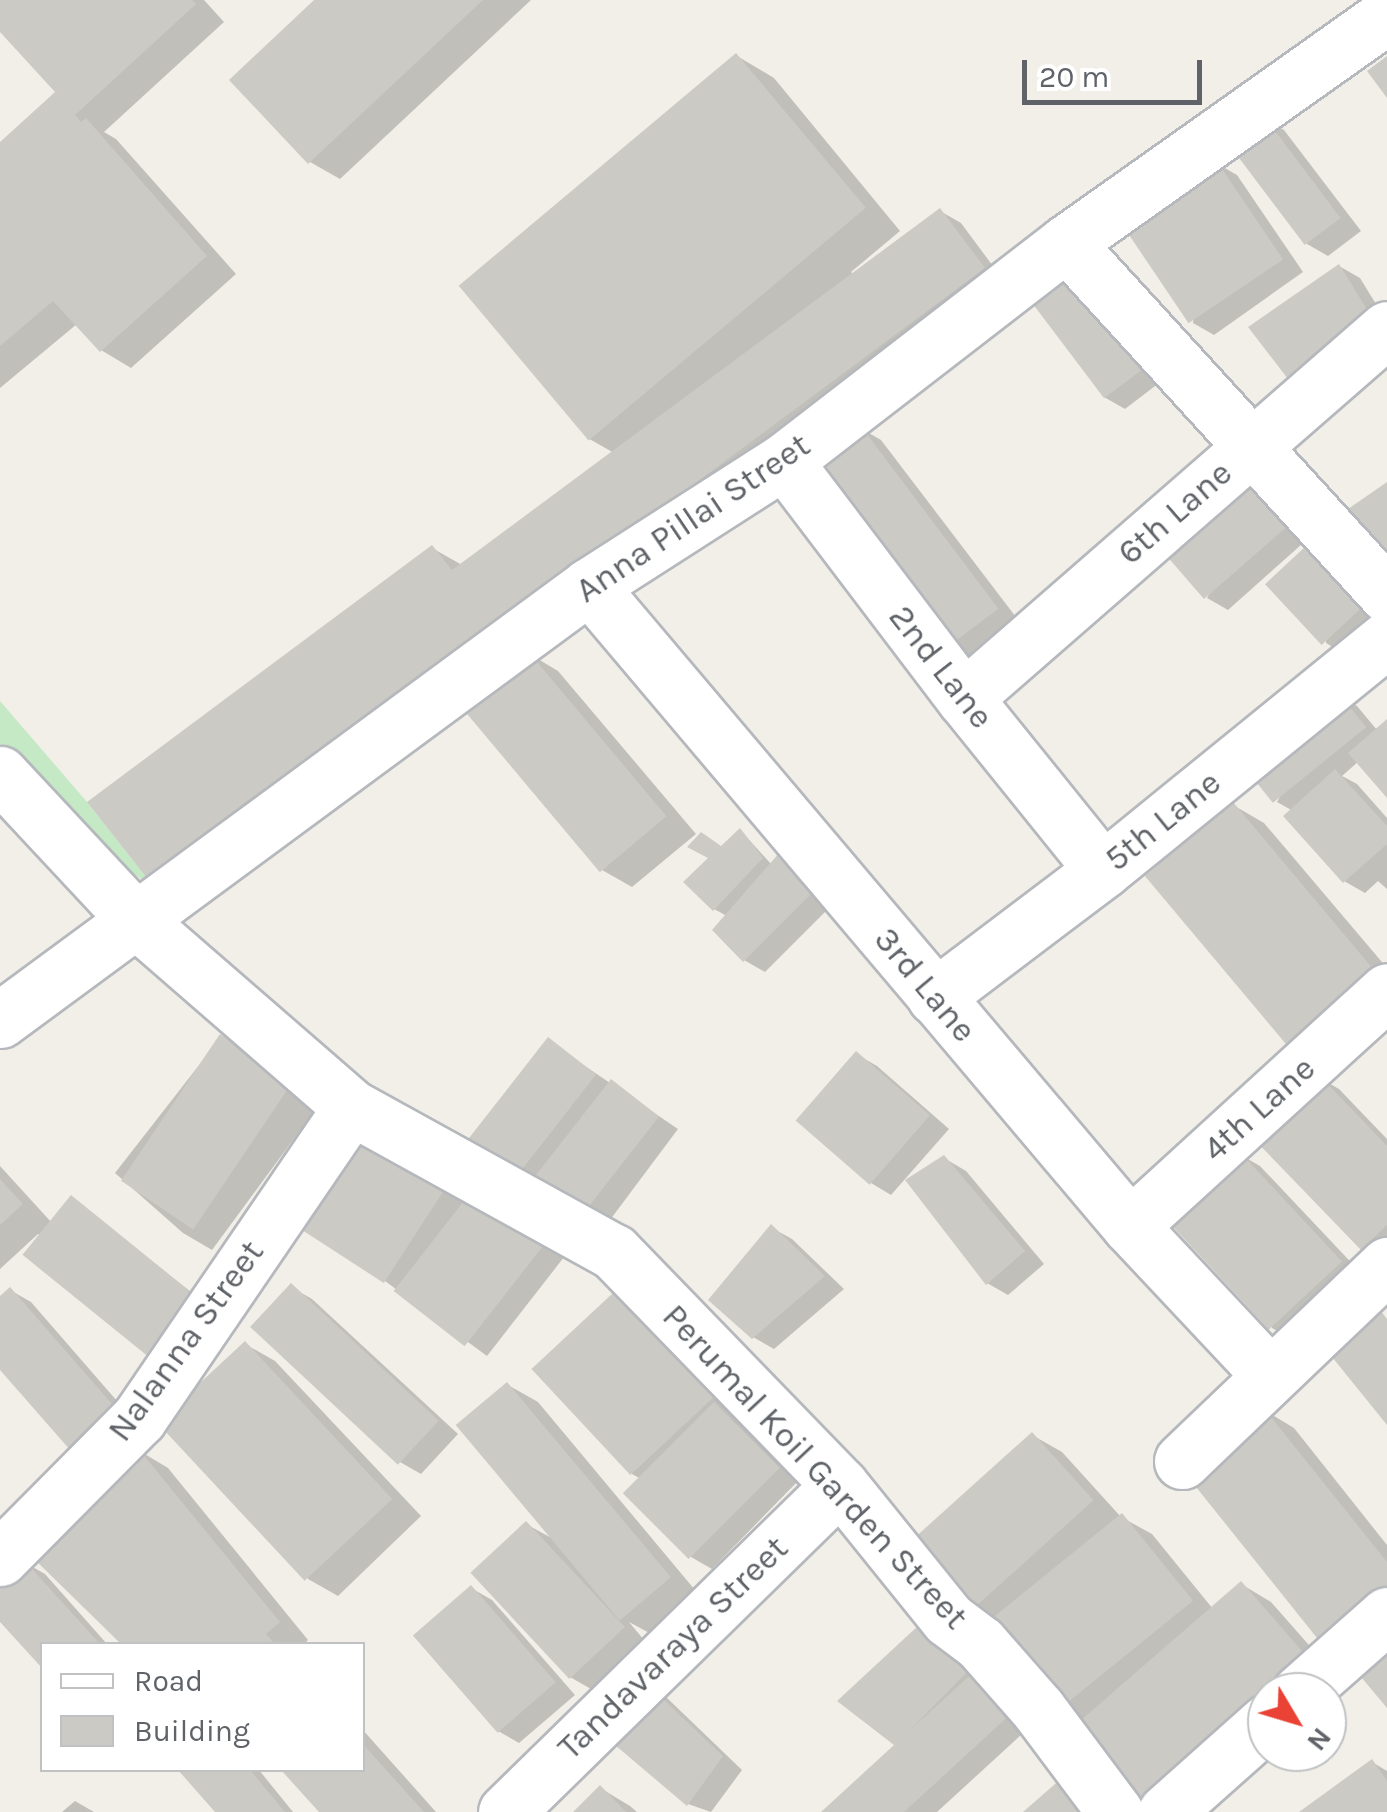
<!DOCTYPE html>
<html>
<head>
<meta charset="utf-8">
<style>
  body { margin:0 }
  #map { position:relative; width:1387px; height:1812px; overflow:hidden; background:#f1efe8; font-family:Karla,sans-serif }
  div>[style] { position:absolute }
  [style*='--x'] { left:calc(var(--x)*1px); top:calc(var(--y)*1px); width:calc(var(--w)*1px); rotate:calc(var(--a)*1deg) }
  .green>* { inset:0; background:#c5e8c5 }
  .shadow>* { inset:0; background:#0003 }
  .building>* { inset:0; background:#cccac5; transform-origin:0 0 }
  .roads { filter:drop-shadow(2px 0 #b5b8bc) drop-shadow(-2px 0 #b5b8bc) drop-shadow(0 2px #b5b8bc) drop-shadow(0 -2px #b5b8bc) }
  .minor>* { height:55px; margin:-27.5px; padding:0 27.5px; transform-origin:27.5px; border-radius:27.5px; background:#fff }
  span { translate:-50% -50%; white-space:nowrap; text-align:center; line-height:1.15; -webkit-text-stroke:10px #fff; paint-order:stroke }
  .street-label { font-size:35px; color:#5f6368 }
  .legend { position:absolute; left:40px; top:1642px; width:325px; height:130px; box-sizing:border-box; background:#fff; border:2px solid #bfc1c3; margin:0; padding:12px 18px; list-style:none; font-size:30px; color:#5f6368 }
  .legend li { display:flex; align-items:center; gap:20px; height:50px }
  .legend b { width:50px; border:2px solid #bfc1c3 }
  .north { position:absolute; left:1247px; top:1672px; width:100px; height:100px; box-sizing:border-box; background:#fff; border:2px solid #bfc1c3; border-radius:50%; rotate:128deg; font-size:28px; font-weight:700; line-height:40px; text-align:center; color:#5f6368 }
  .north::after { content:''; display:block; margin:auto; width:35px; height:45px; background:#ea4335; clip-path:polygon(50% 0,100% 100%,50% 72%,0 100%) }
  .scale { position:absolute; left:1022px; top:60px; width:180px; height:45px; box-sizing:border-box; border:5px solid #5f6368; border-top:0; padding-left:12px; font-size:30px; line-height:35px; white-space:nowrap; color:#5f6368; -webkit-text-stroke:8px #fff; paint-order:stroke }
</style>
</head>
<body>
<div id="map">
  <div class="green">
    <div style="clip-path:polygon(0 701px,87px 802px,153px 886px,91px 848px,0 744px)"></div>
  </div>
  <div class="shadow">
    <div style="clip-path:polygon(0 0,204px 0,224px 22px,104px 132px,116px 139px,236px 274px,131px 368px,101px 350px,77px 324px,0 388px,0 145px,59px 92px,0 28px)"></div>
    <div style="clip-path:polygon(318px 0,531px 0,340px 179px,310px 162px)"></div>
    <div style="clip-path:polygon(737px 56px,774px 78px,900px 231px,851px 272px,854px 275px,940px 211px,961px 223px,1004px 281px,185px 901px,432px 548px,462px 565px,614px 453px,586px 437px)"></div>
    <div style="clip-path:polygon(1264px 118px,1284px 130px,1361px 231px,1328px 256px,1307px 244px)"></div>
    <div style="clip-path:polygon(1216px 163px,1237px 175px,1303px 272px,1214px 335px,1193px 323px)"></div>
    <div style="clip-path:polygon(1339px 266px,1360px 278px,1387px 322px,1318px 398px)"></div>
    <div style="clip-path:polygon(1071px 281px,1159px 383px,1125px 409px,1104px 397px)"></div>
    <div style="clip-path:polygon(860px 428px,881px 440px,1019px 621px,968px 661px,947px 649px)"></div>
    <div style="clip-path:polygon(1269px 471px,1320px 528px,1228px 610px,1207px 598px)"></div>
    <div style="clip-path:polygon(1322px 534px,1387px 616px,1346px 655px,1326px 643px)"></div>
    <div style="clip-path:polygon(528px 653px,558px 671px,696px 834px,632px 887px,602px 870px)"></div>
    <div style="clip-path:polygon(1336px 694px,1357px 706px,1377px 730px,1387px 722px,1387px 794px,1359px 761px,1342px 776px,1357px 784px,1387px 818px,1387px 889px,1378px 881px,1365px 893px,1344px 881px,1293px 811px,1277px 802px)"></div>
    <div style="clip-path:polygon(1233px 805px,1264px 823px,1387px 968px,1387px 1018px)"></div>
    <div style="clip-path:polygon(741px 831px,772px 865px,832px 905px,765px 972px,744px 960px,727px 916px,714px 909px,722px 849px)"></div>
    <div style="clip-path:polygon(221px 1037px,321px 1102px,212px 1250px,183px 1233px,115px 1173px)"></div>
    <div style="clip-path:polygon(548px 1041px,678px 1129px,601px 1232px,515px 1184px)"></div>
    <div style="clip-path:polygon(856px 1054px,877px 1066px,949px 1129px,891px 1195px,871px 1183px)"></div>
    <div style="clip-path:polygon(1318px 1077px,1339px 1089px,1387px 1139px,1387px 1256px,1383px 1260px,1362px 1248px)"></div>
    <div style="clip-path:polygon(368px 1132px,568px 1252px,487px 1356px,385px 1281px)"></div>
    <div style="clip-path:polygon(1239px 1154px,1260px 1166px,1362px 1274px,1293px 1340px,1272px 1328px)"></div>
    <div style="clip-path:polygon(944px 1158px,966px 1171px,1044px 1264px,1008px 1295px,987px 1283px)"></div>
    <div style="clip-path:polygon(0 1166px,52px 1223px,72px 1199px,223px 1317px,38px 1234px,0 1269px)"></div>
    <div style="clip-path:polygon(772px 1228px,792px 1239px,844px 1289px,774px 1349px,753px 1337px)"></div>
    <div style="clip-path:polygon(628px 1282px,755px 1403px,738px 1420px,799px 1480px,712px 1569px,691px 1557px,641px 1479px,632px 1474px)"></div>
    <div style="clip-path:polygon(291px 1287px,312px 1299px,458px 1434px,421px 1474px,400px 1462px)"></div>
    <div style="clip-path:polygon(10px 1290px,31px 1302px,137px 1424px,0 1366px,0 1299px)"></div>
    <div style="clip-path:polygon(245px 1344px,275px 1361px,421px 1516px,338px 1596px,308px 1579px)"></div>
    <div style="clip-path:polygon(508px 1385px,538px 1402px,700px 1596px,653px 1635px,629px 1622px,644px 1640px,591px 1689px,570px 1677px,526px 1524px,557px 1541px)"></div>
    <div style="clip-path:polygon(1264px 1410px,1294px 1428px,1387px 1545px,1387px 1704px)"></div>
    <div style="clip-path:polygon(1032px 1435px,1062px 1452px,1121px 1517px,1152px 1534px,1213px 1609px,1241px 1584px,1271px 1602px,1338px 1678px,1321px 1692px,1267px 1692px,1183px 1812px,963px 1618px)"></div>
    <div style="clip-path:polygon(138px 1450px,168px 1468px,308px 1640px,304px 1644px,125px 1644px,31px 1553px)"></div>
    <div style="clip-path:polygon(24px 1562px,45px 1574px,107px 1644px,42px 1644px,42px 1664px,0 1618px)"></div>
    <div style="clip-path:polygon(471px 1588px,492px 1600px,575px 1695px,519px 1743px,498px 1731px)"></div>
    <div style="clip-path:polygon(954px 1627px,1045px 1713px,937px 1812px,825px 1812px,898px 1745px)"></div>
    <div style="clip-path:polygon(645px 1685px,666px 1697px,742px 1770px,711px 1812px,688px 1804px)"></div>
    <div style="clip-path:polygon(362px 1729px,436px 1812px,322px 1812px,285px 1770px,362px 1770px)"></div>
    <div style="clip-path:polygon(1372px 1762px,1387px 1771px,1387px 1812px,1304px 1812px)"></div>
    <div style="clip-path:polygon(182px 1770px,259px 1770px,293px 1812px,219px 1812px)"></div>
    <div style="clip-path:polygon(600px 1788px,630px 1806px,637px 1812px,577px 1812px)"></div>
    <div style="clip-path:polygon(75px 1801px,94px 1812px,62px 1812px)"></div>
  </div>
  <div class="building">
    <div style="clip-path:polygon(0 0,192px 0,196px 4px,75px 115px,81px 122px,86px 118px,207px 256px,100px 352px,53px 301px,0 346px,0 142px,55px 92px,0 32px)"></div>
    <div style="clip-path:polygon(314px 0,483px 0,308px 164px,229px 80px)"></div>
    <div style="left:736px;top:53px;width:202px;height:362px;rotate:50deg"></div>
    <div style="clip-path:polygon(1387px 56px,1387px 98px,1367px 71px)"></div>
    <div style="left:1263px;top:115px;width:129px;height:45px;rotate:53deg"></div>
    <div style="left:1216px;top:160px;width:120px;height:114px;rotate:56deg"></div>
    <div style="clip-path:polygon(940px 208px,985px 268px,153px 886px,87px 802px,432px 545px,452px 570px)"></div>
    <div style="clip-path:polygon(1339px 264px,1371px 316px,1295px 388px,1248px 327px)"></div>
    <div style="left:1071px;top:278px;width:116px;height:46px;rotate:53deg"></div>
    <div style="left:860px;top:425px;width:230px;height:68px;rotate:53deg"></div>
    <div style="left:1248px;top:456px;width:79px;height:127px;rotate:49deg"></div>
    <div style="clip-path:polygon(1387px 482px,1387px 578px,1335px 518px)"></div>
    <div style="left:1322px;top:531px;width:83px;height:78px;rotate:47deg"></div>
    <div style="left:527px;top:650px;width:217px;height:87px;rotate:50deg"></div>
    <div style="left:1336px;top:690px;width:48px;height:120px;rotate:51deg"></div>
    <div style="clip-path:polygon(1387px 719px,1387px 798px,1348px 753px)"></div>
    <div style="clip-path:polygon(1335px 769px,1387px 826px,1387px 844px,1343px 883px,1283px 816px)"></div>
    <div style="left:1233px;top:802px;width:232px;height:115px;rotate:50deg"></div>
    <div style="clip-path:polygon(740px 828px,763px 858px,713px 911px,683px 882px,708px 858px,687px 847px,701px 832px,721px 846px)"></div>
    <div style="clip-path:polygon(780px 852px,813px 892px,743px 962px,712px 930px)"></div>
    <div style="left:220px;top:1034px;width:87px;height:177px;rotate:34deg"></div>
    <div style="left:548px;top:1037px;width:61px;height:141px;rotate:38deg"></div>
    <div style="left:856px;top:1051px;width:98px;height:92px;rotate:41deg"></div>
    <div style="clip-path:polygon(1318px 1074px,1387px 1146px,1387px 1225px,1361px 1250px,1251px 1136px)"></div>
    <div style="left:611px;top:1079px;width:61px;height:133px;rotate:38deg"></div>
    <div style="left:367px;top:1129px;width:98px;height:120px;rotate:33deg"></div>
    <div style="left:1239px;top:1151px;width:151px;height:100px;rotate:47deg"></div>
    <div style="clip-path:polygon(944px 1155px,1025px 1251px,986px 1285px,905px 1180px)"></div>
    <div style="clip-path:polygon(0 1179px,23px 1204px,0 1225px)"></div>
    <div style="left:478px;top:1183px;width:90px;height:137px;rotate:38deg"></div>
    <div style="left:71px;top:1195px;width:172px;height:77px;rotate:39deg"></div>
    <div style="clip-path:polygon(771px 1224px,825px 1276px,752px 1339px,708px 1300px)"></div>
    <div style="left:628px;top:1279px;width:145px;height:132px;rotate:47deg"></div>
    <div style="left:291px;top:1283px;width:202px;height:60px;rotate:43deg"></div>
    <div style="clip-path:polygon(10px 1287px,118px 1411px,71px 1451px,0 1370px,0 1296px)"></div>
    <div style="clip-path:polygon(1380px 1310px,1387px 1319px,1387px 1425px,1328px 1352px)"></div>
    <div style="left:245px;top:1341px;width:216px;height:120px;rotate:47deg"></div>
    <div style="left:507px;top:1382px;width:255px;height:67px;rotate:50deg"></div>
    <div style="left:714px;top:1402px;width:93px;height:129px;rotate:45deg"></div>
    <div style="clip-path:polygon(1263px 1407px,1387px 1562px,1387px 1599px,1325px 1648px,1184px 1472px)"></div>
    <div style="left:1032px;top:1432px;width:92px;height:177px;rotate:48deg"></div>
    <div style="clip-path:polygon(137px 1447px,280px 1622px,266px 1634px,275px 1644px,121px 1644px,28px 1553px)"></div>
    <div style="left:1122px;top:1513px;width:113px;height:183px;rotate:51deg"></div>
    <div style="left:526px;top:1521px;width:145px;height:76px;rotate:47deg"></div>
    <div style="clip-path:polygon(23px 1559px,100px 1644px,42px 1644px,42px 1668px,0 1622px,0 1580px)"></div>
    <div style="left:1241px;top:1581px;width:103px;height:238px;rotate:49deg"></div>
    <div style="left:471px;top:1585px;width:129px;height:77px;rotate:49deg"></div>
    <div style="clip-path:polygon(933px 1612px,983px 1656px,910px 1730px,988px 1659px,1026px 1700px,904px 1812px,821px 1812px,894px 1745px,837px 1701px)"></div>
    <div style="clip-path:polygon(1387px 1634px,1387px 1708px,1351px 1665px)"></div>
    <div style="clip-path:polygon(645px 1682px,723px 1756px,687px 1806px,602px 1734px)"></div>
    <div style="clip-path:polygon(362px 1743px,424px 1812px,319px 1812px,281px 1770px,362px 1770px)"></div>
    <div style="clip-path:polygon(1372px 1759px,1387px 1781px,1387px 1812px,1299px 1812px)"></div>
    <div style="clip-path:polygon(178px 1770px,250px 1770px,285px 1812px,215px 1812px)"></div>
    <div style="clip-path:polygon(1071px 1770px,1106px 1812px,1023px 1812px)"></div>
    <div style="clip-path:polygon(600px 1785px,626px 1812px,573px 1812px)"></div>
  </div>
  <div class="roads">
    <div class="minor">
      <div style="--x:1066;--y:243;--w:476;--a:47.6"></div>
      <div style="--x:784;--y:461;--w:298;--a:52.8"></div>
      <div style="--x:964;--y:698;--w:221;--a:51.1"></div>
      <div style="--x:589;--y:586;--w:838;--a:49.79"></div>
      <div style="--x:1130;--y:1226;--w:204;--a:46.8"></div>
      <div style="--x:964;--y:698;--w:561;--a:-41.1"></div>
      <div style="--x:0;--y:774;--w:200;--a:47"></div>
      <div style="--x:136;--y:920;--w:285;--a:41"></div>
      <div style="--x:351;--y:1107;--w:300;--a:28.9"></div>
      <div style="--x:614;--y:1252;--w:325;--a:45.9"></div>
      <div style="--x:840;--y:1485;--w:172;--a:51.1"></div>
      <div style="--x:948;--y:1619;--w:40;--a:37"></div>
      <div style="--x:980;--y:1643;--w:88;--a:48.7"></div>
      <div style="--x:1038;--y:1709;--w:129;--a:53.2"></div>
      <div style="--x:935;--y:997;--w:211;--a:-37.1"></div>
      <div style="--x:1103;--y:870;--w:366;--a:-39.1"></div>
      <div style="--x:0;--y:1020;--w:732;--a:-36.38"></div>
      <div style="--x:589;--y:586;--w:232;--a:-32.7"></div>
      <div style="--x:784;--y:461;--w:356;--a:-37.7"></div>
      <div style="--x:1066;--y:243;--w:393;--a:-35.3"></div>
      <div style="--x:1130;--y:1226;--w:348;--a:-42.4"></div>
      <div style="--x:1182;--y:1461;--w:284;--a:-43.7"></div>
      <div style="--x:0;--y:1558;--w:197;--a:-45.2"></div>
      <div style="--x:139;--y:1418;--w:376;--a:-55.7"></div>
      <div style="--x:1300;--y:1692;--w:116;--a:-41.5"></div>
      <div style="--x:506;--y:1812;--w:467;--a:-44.4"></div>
      <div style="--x:1166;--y:1812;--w:135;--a:-41.7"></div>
    </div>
  </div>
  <div class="street-label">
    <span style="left:1175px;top:513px;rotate:-41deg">6th Lane</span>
    <span style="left:693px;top:518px;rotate:-34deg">Anna Pillai Street</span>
    <span style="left:941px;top:667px;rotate:52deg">2nd Lane</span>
    <span style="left:1163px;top:821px;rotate:-39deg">5th Lane</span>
    <span style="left:925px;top:985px;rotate:50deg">3rd Lane</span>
    <span style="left:1259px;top:1109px;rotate:-42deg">4th Lane</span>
    <span style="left:186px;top:1341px;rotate:-54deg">Nalanna Street</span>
    <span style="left:815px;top:1467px;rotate:47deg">Perumal Koil Garden Street</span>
    <span style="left:673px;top:1648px;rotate:-44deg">Tandavaraya Street</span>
  </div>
  <ul class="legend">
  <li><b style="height:12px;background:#fff"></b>Road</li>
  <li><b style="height:28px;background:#cccac5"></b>Building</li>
  </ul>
  <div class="north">N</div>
  <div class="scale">20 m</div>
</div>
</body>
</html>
